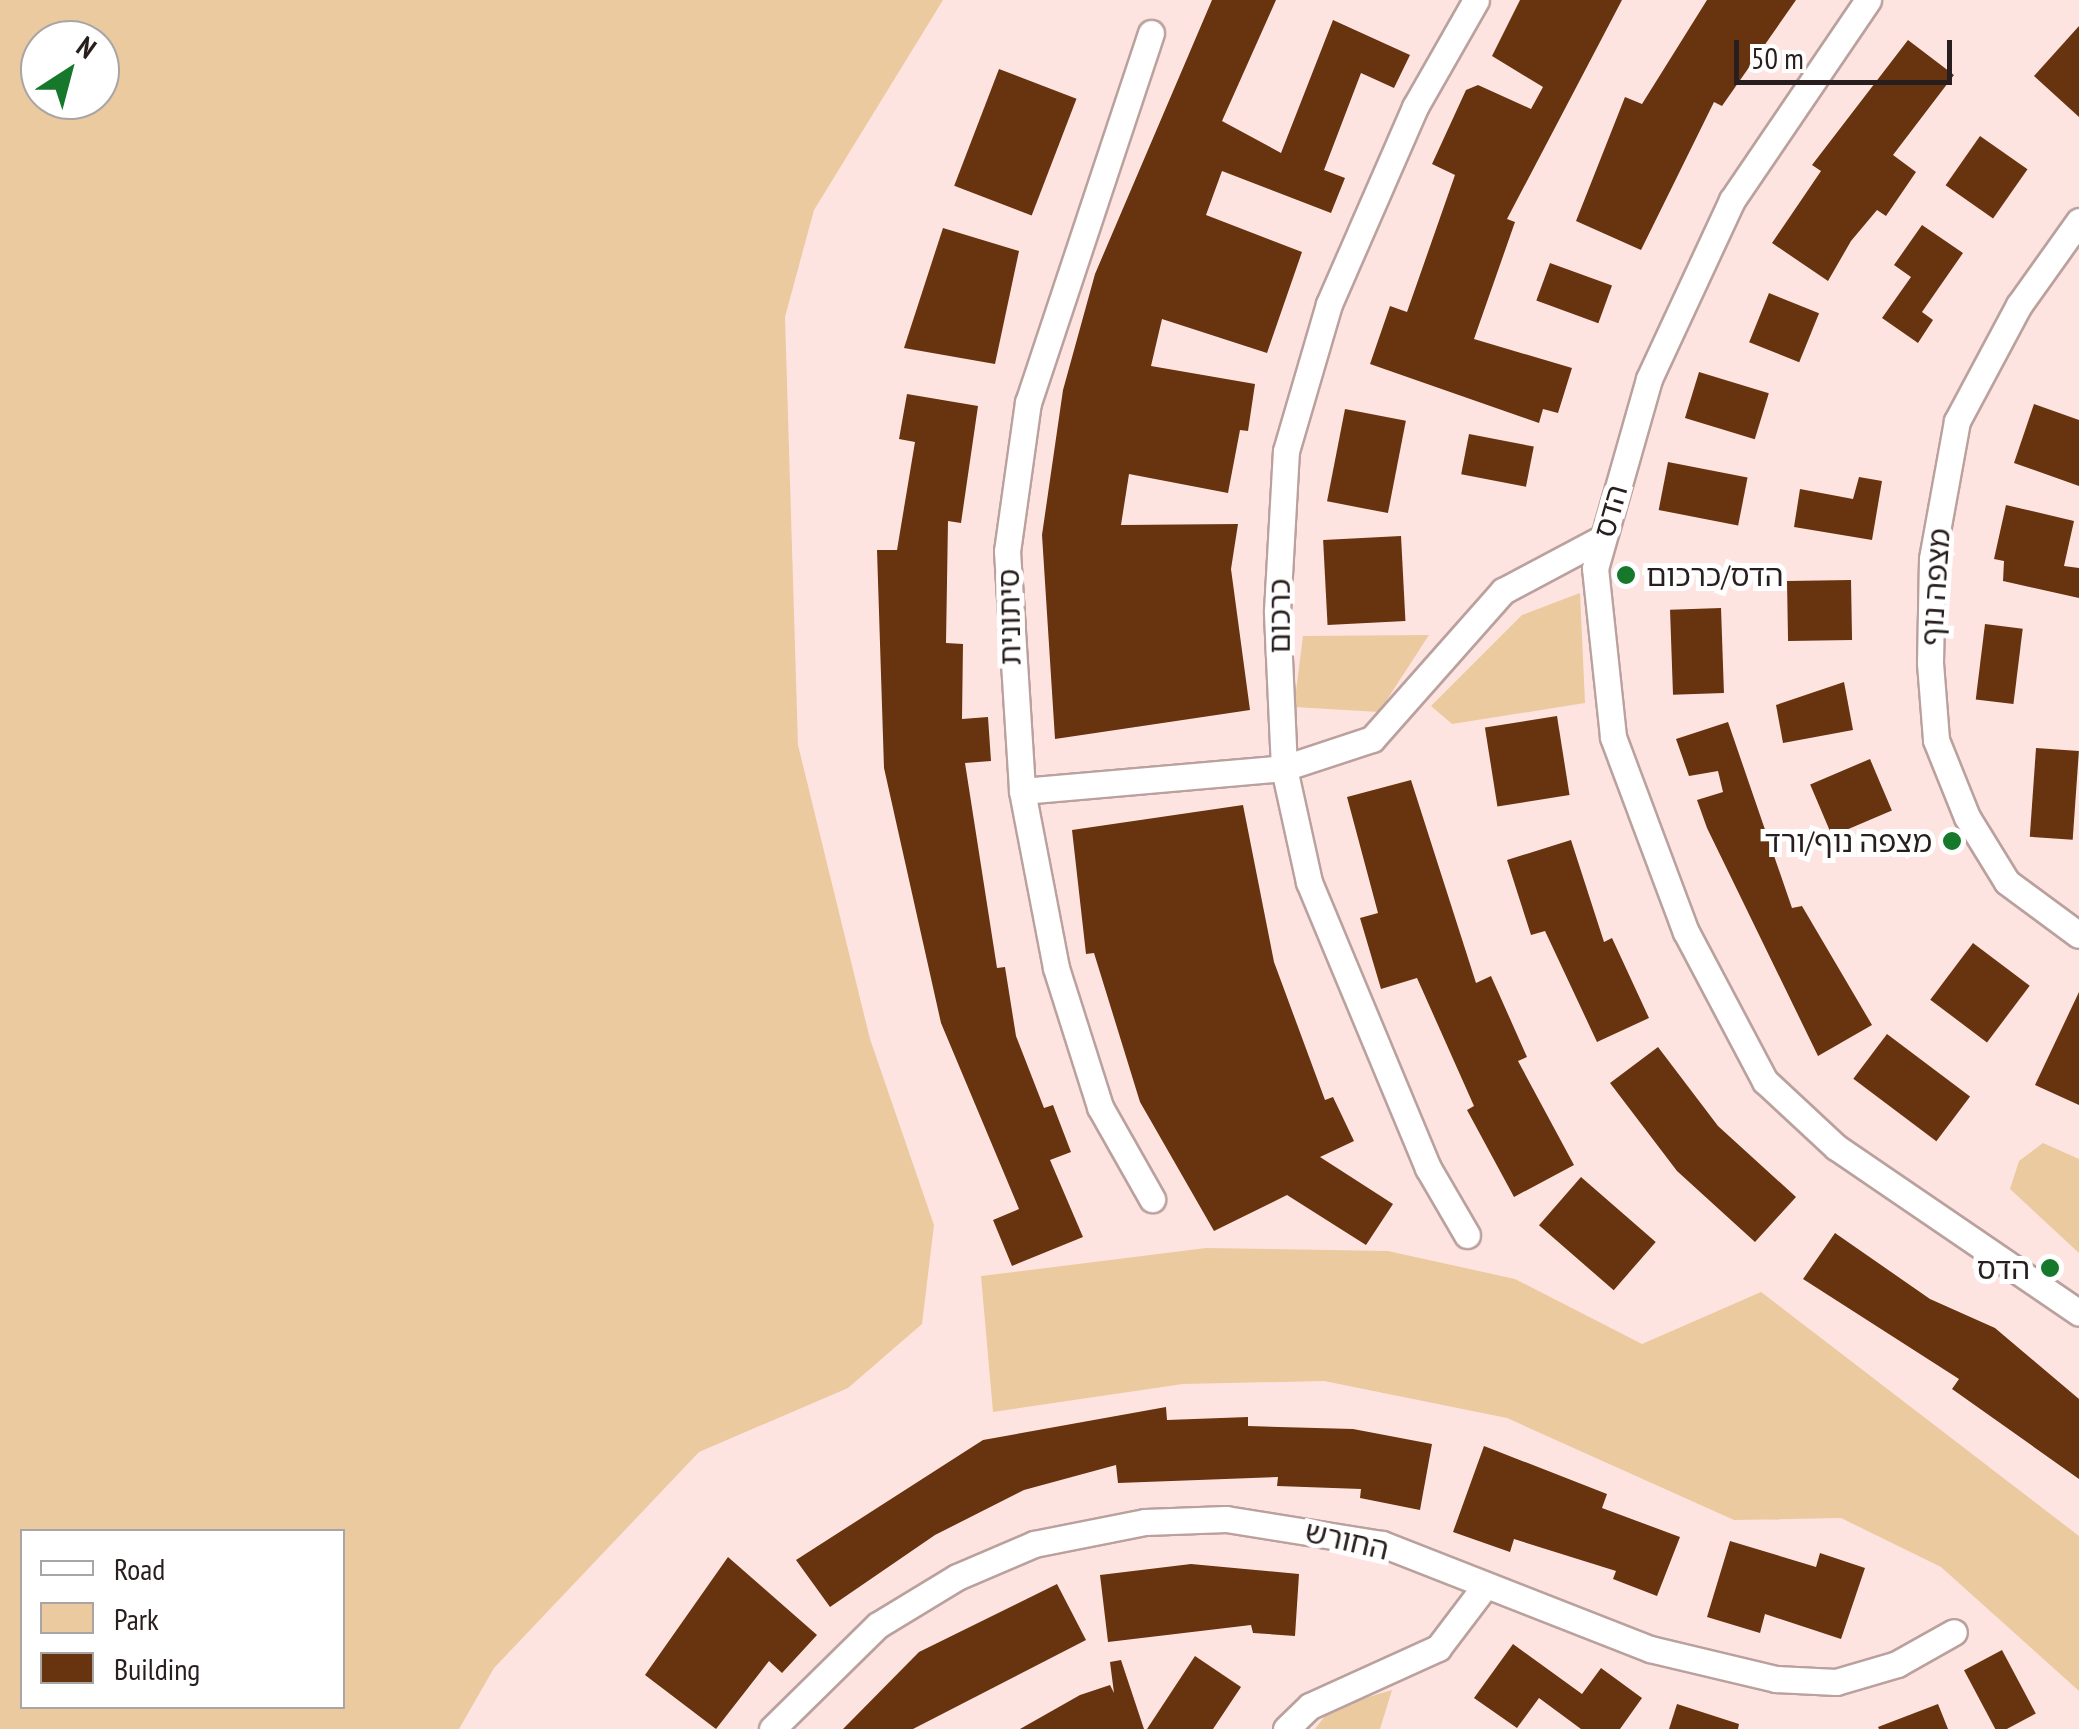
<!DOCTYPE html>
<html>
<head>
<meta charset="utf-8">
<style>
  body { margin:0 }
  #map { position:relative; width:2079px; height:1729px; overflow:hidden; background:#fee4e1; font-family:"PT Sans Narrow","Noto Sans Hebrew",sans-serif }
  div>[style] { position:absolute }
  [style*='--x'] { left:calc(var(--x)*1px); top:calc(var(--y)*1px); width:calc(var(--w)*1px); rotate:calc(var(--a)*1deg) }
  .green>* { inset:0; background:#ebcaa0 }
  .building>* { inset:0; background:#68330f; transform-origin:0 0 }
  .roads { filter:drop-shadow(2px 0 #baa19e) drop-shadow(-2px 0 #baa19e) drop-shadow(0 2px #baa19e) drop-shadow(0 -2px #baa19e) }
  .minor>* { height:25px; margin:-12.5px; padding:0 12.5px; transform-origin:12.5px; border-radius:12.5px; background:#fff }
  .dots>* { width:28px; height:28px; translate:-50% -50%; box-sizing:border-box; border:5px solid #fff; border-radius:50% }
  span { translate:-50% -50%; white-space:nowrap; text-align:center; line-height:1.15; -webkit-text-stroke:10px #fff; paint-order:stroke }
  .street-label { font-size:30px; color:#271e1d }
  .poi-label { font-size:30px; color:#271e1d }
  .left { translate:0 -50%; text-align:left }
  .right { translate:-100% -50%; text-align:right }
  .legend { position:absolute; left:20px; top:1529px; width:325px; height:180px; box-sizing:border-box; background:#fff; border:2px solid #a9a5a5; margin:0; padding:12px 18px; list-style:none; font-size:30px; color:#271e1d }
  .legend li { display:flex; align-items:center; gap:20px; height:50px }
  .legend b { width:50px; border:2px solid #a9a5a5 }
  .north { position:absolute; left:20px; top:20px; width:100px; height:100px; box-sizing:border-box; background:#fff; border:2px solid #a9a5a5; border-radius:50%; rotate:36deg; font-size:28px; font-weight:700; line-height:40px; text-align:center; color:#271e1d }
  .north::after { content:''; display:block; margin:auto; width:35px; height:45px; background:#16782a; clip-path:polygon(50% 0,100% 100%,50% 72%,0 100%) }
  .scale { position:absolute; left:1734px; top:40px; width:218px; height:45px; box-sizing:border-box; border:5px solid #271e1d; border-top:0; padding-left:12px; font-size:30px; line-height:35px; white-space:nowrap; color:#271e1d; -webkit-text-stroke:8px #fff; paint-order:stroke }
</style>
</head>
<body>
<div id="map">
  <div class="green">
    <div style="clip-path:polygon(evenodd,0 0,943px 0,814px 210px,785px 317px,798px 745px,870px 1039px,934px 1225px,922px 1324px,848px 1388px,699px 1452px,494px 1668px,459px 1729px,0 1729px,0 0,40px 40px,100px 40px,100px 100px,40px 100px,40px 40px,0 0,22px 1532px,342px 1532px,342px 1706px,22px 1706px,22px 1532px)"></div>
    <div style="clip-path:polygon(1580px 593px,1585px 703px,1452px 724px,1431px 706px,1522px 615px)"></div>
    <div style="clip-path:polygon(1429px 635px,1379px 712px,1294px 707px,1303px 636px)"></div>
    <div style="clip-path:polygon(2043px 1143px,2079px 1159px,2079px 1253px,2010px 1189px,2019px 1161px)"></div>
    <div style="clip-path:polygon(1206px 1248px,1388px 1251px,1515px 1279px,1642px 1344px,1761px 1292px,2079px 1536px,2079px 1691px,1941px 1567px,1841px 1518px,1734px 1520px,1507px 1418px,1324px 1381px,1183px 1384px,993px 1412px,981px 1276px)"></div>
    <div style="clip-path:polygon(1392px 1690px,1380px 1729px,1315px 1729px,1331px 1708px)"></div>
  </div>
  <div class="building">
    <div style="clip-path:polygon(1212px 0,1276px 0,1222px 121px,1281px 153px,1333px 20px,1410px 55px,1394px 88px,1361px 73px,1324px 170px,1345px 178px,1331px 213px,1222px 171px,1206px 215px,1302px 252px,1267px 353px,1162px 319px,1151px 366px,1255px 384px,1248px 431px,1240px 430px,1228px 493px,1129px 474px,1121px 525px,1238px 524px,1231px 569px,1250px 710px,1055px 739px,1042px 535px,1063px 390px,1095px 274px)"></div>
    <div style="clip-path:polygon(1520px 0,1622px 0,1507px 219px,1515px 222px,1474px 339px,1572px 368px,1558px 413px,1543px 409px,1539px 423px,1370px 364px,1390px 306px,1407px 312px,1455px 175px,1432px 164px,1466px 90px,1478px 85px,1531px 109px,1543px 87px,1492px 56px)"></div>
    <div style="clip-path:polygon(1707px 0,1796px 0,1722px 106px,1714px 102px,1641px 250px,1576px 221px,1625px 97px,1642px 104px)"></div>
    <div style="clip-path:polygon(2079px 26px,2079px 117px,2034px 76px)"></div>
    <div style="clip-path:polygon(1908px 40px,1954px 75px,1893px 155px,1916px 172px,1886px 216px,1877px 210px,1851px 241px,1828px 281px,1772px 243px,1821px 171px,1812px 165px)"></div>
    <div style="left:999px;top:69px;width:83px;height:125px;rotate:21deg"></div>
    <div style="left:1980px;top:136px;width:58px;height:60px;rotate:35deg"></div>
    <div style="clip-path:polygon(1922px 225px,1963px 253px,1922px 312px,1933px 320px,1918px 343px,1882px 318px,1911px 277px,1894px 265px)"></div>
    <div style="clip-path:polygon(943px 228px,1019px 251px,995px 364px,904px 348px)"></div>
    <div style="left:1550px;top:263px;width:66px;height:40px;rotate:20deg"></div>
    <div style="left:1769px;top:293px;width:54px;height:53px;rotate:22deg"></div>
    <div style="left:1699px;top:372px;width:73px;height:48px;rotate:17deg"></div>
    <div style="clip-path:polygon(907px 394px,978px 406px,961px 523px,948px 521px,946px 643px,963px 644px,962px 719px,988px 717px,991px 761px,965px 763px,997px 968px,1005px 967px,1016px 1036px,1044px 1108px,1053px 1105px,1071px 1152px,1050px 1160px,1083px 1237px,1012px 1266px,993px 1220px,1019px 1209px,941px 1023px,884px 768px,877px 550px,897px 550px,915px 442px,899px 439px)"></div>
    <div style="clip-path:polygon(2034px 404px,2079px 420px,2079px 486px,2014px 463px)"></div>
    <div style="left:1345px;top:409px;width:62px;height:94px;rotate:11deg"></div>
    <div style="left:1469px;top:434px;width:66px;height:41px;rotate:11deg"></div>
    <div style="left:1668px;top:462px;width:81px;height:49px;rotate:11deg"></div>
    <div style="clip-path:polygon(1859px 477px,1882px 481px,1872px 540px,1794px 527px,1800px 489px,1853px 499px)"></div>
    <div style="clip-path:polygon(2006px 505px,2074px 521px,2064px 566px,2079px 568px,2079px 598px,2003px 581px,2004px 561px,1994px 559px)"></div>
    <div style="left:1401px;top:536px;width:85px;height:78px;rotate:87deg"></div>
    <div style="left:1851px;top:580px;width:60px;height:64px;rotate:89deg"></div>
    <div style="left:1721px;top:608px;width:85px;height:51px;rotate:88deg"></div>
    <div style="left:1985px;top:624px;width:38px;height:76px;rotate:7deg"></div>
    <div style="clip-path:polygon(1844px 682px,1853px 730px,1783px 743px,1776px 705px)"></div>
    <div style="left:1557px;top:716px;width:80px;height:73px;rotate:81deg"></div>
    <div style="clip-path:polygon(1728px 722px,1792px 908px,1802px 906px,1872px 1025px,1818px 1056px,1707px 828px,1697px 800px,1723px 792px,1718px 771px,1689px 776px,1676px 739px)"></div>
    <div style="left:2036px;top:748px;width:43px;height:89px;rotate:4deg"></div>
    <div style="left:1870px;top:759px;width:56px;height:65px;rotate:67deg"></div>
    <div style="clip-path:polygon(1411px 780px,1476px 983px,1491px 976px,1527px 1057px,1518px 1061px,1574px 1165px,1514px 1197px,1467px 1110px,1474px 1106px,1417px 978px,1381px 989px,1360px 918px,1378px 913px,1347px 797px)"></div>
    <div style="clip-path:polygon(1243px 805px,1274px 962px,1325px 1100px,1333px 1097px,1354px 1141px,1320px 1157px,1393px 1204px,1366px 1245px,1287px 1195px,1214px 1231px,1140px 1102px,1094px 953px,1086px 954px,1072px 830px)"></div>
    <div style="clip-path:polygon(1571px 840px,1604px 942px,1612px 938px,1649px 1018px,1597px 1042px,1545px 931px,1531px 935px,1507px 860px)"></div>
    <div style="left:1973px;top:943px;width:71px;height:71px;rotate:37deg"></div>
    <div style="clip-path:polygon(2079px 992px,2079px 1105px,2035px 1085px)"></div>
    <div style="left:1887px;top:1034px;width:104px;height:56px;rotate:37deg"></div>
    <div style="clip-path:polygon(1658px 1047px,1718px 1126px,1796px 1197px,1755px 1242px,1677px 1171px,1610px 1083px)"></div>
    <div style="left:1581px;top:1177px;width:99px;height:64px;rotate:41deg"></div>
    <div style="clip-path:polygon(1835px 1233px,1930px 1299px,1995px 1328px,2079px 1399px,2079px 1479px,1952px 1389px,1959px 1379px,1803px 1279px)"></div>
    <div style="clip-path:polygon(1166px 1407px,1167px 1420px,1248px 1417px,1248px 1426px,1353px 1429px,1432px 1444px,1420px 1510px,1360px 1498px,1361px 1489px,1277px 1486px,1278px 1477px,1118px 1483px,1116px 1465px,1024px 1490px,935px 1535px,830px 1607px,796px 1560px,983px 1440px)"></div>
    <div style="clip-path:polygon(1484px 1446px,1607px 1494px,1602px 1508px,1680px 1537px,1657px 1596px,1613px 1579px,1616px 1571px,1514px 1539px,1510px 1552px,1453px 1532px)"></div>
    <div style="clip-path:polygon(1730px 1541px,1816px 1567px,1820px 1553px,1865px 1568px,1841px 1639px,1765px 1614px,1760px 1633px,1707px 1617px)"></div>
    <div style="clip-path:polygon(728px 1557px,817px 1635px,782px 1673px,769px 1661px,716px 1729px,645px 1675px)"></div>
    <div style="clip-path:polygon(1191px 1564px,1299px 1574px,1295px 1636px,1253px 1633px,1251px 1625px,1108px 1642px,1100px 1575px)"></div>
    <div style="clip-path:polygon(1057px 1584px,1086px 1640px,913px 1729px,843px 1729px,919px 1652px)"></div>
    <div style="clip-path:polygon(1513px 1644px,1582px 1694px,1601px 1668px,1642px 1698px,1620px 1729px,1581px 1729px,1539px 1698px,1517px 1728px,1474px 1698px)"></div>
    <div style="left:2002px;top:1650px;width:72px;height:43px;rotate:62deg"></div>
    <div style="clip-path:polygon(1195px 1656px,1241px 1687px,1213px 1729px,1147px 1729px)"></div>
    <div style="clip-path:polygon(1121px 1660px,1144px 1729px,1020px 1729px,1080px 1695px,1110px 1685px,1114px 1693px,1110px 1662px)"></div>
    <div style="clip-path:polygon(1677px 1704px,1739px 1724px,1738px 1729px,1669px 1729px)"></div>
    <div style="clip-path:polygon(1938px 1704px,1948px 1729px,1879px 1729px,1878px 1727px)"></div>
  </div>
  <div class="roads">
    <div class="minor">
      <div style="--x:1868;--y:0;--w:242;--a:124.2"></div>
      <div style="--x:1732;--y:200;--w:197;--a:114.9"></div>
      <div style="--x:1649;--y:379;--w:197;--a:105.9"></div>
      <div style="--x:1595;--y:568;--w:170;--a:83.9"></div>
      <div style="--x:1613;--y:737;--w:208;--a:69.5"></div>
      <div style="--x:1686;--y:932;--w:169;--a:62.1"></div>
      <div style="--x:1765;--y:1081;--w:97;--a:42.9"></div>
      <div style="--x:1836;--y:1147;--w:294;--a:34.3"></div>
      <div style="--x:1151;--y:33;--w:389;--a:108.4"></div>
      <div style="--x:1028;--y:402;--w:150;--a:98"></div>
      <div style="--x:1007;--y:551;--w:240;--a:86.4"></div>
      <div style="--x:1022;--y:791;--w:180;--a:79.1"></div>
      <div style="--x:1056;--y:968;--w:146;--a:72.4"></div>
      <div style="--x:1100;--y:1107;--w:106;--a:60.5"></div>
      <div style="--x:2079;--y:221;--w:103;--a:125.5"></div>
      <div style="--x:2019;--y:305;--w:132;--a:118.1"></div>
      <div style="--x:1957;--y:421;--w:140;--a:100.3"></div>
      <div style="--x:1932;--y:559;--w:104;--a:91.1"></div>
      <div style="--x:1930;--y:663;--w:77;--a:85.5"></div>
      <div style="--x:1936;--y:740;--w:83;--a:68.1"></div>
      <div style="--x:1967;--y:817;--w:76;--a:58.4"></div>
      <div style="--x:2007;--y:882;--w:89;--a:36.4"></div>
      <div style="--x:1022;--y:791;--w:263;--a:-5"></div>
      <div style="--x:1284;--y:768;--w:93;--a:-18.2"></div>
      <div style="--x:1372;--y:739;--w:198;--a:-48.5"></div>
      <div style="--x:1503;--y:591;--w:111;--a:-28"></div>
      <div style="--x:1467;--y:1235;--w:78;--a:-120.2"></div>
      <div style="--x:1428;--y:1168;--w:310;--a:-112.6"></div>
      <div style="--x:1309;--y:882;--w:117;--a:-102.4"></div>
      <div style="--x:1284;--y:768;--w:157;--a:-92.6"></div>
      <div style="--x:1277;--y:611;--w:160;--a:-86.8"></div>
      <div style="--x:1286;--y:451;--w:153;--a:-73.7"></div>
      <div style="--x:1329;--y:304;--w:215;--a:-66.4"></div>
      <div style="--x:1415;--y:107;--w:123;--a:-60.3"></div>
      <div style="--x:772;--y:1729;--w:148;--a:-44.5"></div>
      <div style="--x:878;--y:1625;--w:92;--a:-31.3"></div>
      <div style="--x:957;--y:1577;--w:84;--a:-23.2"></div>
      <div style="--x:1034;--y:1544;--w:113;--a:-11.2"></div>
      <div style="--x:1145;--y:1522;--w:81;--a:-2.1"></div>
      <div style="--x:1226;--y:1519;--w:158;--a:9.1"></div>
      <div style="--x:1382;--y:1544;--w:288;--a:21.4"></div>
      <div style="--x:1650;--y:1649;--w:130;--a:13.4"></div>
      <div style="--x:1776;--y:1679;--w:60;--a:2.9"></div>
      <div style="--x:1836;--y:1682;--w:64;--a:-16.4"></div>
      <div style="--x:1897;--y:1664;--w:65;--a:-29.3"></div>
      <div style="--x:1286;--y:1729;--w:33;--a:-44"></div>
      <div style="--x:1310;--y:1706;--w:141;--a:-24.4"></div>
      <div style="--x:1438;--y:1648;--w:78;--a:-52.8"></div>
    </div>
  </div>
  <div class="dots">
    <div style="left:1626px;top:575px;background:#16782a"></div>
    <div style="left:1952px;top:841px;background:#16782a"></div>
    <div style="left:2050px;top:1268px;background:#16782a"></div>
  </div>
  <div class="street-label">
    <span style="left:1610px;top:511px;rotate:-74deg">הדס</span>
    <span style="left:1935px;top:587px;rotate:-86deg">מצפה נוף</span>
    <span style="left:1279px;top:616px;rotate:-90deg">כרכום</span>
    <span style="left:1009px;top:617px;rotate:-91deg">סיתונית</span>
    <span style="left:1347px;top:1540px;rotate:13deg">החורש</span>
  </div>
  <div class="poi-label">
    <span class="left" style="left:1646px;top:575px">הדס/כרכום</span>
    <span class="right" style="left:1932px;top:841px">מצפה נוף/ורד</span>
    <span class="right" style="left:2030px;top:1268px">הדס</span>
  </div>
  <ul class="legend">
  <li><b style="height:12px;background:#fff"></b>Road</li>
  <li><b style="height:28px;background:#ebcaa0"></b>Park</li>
  <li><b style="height:28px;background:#68330f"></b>Building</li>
  </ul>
  <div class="north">N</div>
  <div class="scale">50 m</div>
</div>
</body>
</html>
